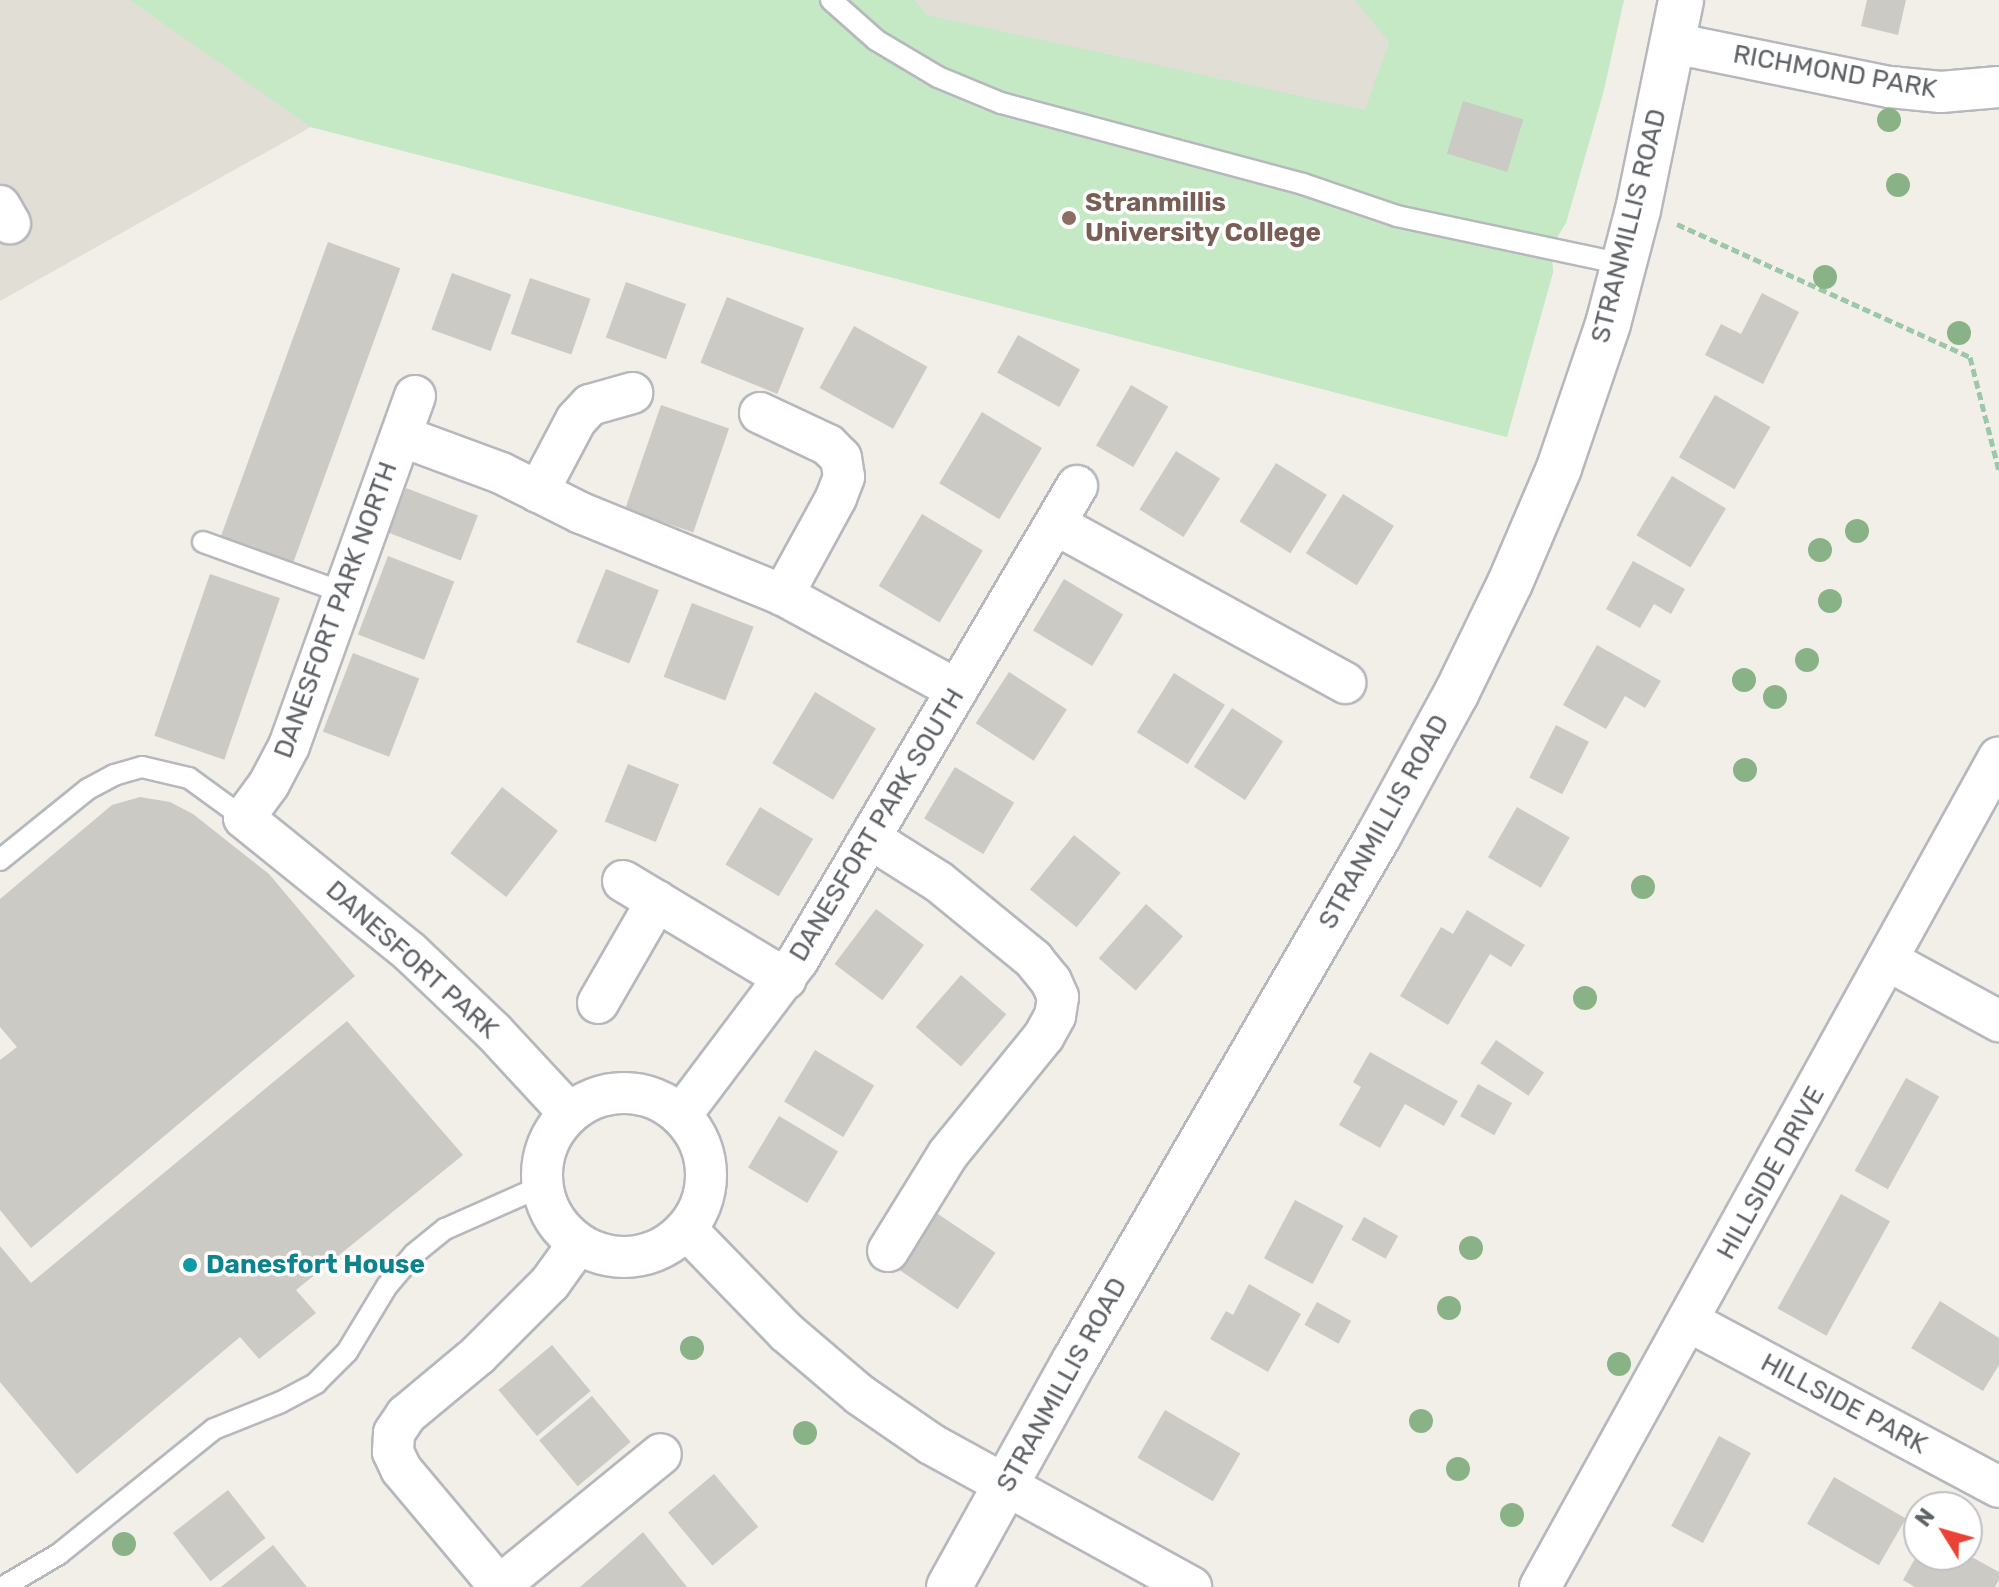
<!DOCTYPE html>
<html>
<head>
<meta charset="utf-8">
<style>
  body { margin:0 }
  #map { position:relative; width:1999px; height:1587px; overflow:hidden; background:#f1efe8; font-family:Rubik,sans-serif }
  div>[style] { position:absolute }
  [style*='--x'] { left:calc(var(--x)*1px); top:calc(var(--y)*1px); width:calc(var(--w)*1px); rotate:calc(var(--a)*1deg) }
  .education>* { inset:0; background:#e1ded6 }
  .green>* { inset:0; background:#c5e8c5 }
  .building>* { inset:0; background:#cccac5; transform-origin:0 0 }
  .path>* { height:5px; margin-top:-2.5px; transform-origin:0; background:repeating-linear-gradient(90deg,#9cc7a9 0 8px,transparent 0 12px) }
  .roads { filter:drop-shadow(2px 0 #b5b8bc) drop-shadow(-2px 0 #b5b8bc) drop-shadow(0 2px #b5b8bc) drop-shadow(0 -2px #b5b8bc) }
  .lane>* { height:20px; margin:-10px; padding:0 10px; transform-origin:10px; border-radius:10px; background:#fff }
  .street>* { height:40px; margin:-20px; padding:0 20px; transform-origin:20px; border-radius:20px; background:#fff }
  .street>.ring { margin:-20px; padding:0; box-sizing:content-box; background:none; border:40px solid #fff; border-radius:50% }
  .secondary>* { height:44px; margin:-22px; padding:0 22px; transform-origin:22px; border-radius:22px; background:#fff }
  .trees>* { width:24px; height:24px; margin:-12px; border-radius:50%; background:#89b387 }
  .dots>* { width:22px; height:22px; translate:-50% -50%; box-sizing:border-box; border:4px solid #fff; border-radius:50% }
  span { translate:-50% -50%; white-space:nowrap; text-align:center; line-height:1.15; -webkit-text-stroke:7px #fff; paint-order:stroke }
  .street-label { font-size:26px; color:#5f6368 }
  .education-label { font-size:26px; color:#785e54; font-weight:700 }
  .left { translate:0 -50%; text-align:left }
  .culture-label { font-size:26px; color:#0d838f; font-weight:700 }
  .north { position:absolute; left:1903px; top:1491px; width:80px; height:80px; box-sizing:border-box; background:#fff; border:2px solid #bfc1c3; border-radius:50%; rotate:307deg; font-size:22px; font-weight:700; line-height:32px; text-align:center; color:#5f6368 }
  .north::after { content:''; display:block; margin:auto; width:28px; height:36px; background:#ea4335; clip-path:polygon(50% 0,100% 100%,50% 72%,0 100%) }
</style>
</head>
<body>
<div id="map">
  <div class="education">
    <div style="clip-path:polygon(0 0,1624px 0,1551px 247px,1553px 272px,1507px 437px,311px 127px,0 301px)"></div>
  </div>
  <div class="green">
    <div style="clip-path:polygon(130px 0,914px 0,927px 15px,1365px 110px,1389px 42px,1355px 0,1624px 0,1603px 94px,1566px 223px,1551px 247px,1553px 272px,1507px 437px,311px 127px)"></div>
  </div>
  <div class="building">
    <div style="clip-path:polygon(1867px 0,1906px 0,1898px 35px,1861px 26px)"></div>
    <div style="left:1463px;top:101px;width:63px;height:55px;rotate:17deg"></div>
    <div style="left:328px;top:242px;width:77px;height:315px;rotate:20deg"></div>
    <div style="left:452px;top:273px;width:63px;height:60px;rotate:20deg"></div>
    <div style="left:530px;top:278px;width:64px;height:59px;rotate:19deg"></div>
    <div style="left:626px;top:282px;width:64px;height:59px;rotate:20deg"></div>
    <div style="clip-path:polygon(1762px 293px,1799px 312px,1763px 384px,1705px 355px,1721px 324px,1741px 334px)"></div>
    <div style="left:727px;top:297px;width:83px;height:71px;rotate:22deg"></div>
    <div style="left:854px;top:326px;width:84px;height:71px;rotate:29deg"></div>
    <div style="left:1018px;top:335px;width:71px;height:43px;rotate:29deg"></div>
    <div style="left:1131px;top:385px;width:43px;height:70px;rotate:30deg"></div>
    <div style="left:1715px;top:395px;width:64px;height:72px;rotate:30deg"></div>
    <div style="left:661px;top:405px;width:72px;height:110px;rotate:19deg"></div>
    <div style="left:982px;top:412px;width:70px;height:83px;rotate:31deg"></div>
    <div style="left:1176px;top:451px;width:52px;height:69px;rotate:32deg"></div>
    <div style="left:1276px;top:463px;width:60px;height:69px;rotate:32deg"></div>
    <div style="left:1672px;top:476px;width:63px;height:69px;rotate:31deg"></div>
    <div style="left:406px;top:488px;width:77px;height:48px;rotate:21deg"></div>
    <div style="left:1343px;top:494px;width:60px;height:70px;rotate:32deg"></div>
    <div style="left:922px;top:514px;width:71px;height:84px;rotate:31deg"></div>
    <div style="left:388px;top:556px;width:71px;height:84px;rotate:21deg"></div>
    <div style="clip-path:polygon(1633px 561px,1685px 589px,1671px 614px,1654px 604px,1640px 628px,1606px 609px)"></div>
    <div style="left:606px;top:569px;width:57px;height:79px;rotate:22deg"></div>
    <div style="left:210px;top:574px;width:74px;height:171px;rotate:19deg"></div>
    <div style="left:1064px;top:579px;width:69px;height:60px;rotate:31deg"></div>
    <div style="left:692px;top:603px;width:66px;height:79px;rotate:21deg"></div>
    <div style="clip-path:polygon(1597px 645px,1661px 681px,1645px 708px,1625px 696px,1606px 729px,1563px 705px)"></div>
    <div style="left:353px;top:653px;width:71px;height:84px;rotate:21deg"></div>
    <div style="left:1009px;top:672px;width:69px;height:61px;rotate:33deg"></div>
    <div style="left:1174px;top:673px;width:60px;height:70px;rotate:32deg"></div>
    <div style="left:815px;top:692px;width:71px;height:83px;rotate:31deg"></div>
    <div style="left:1232px;top:708px;width:61px;height:70px;rotate:33deg"></div>
    <div style="left:1556px;top:725px;width:37px;height:59px;rotate:27deg"></div>
    <div style="left:628px;top:764px;width:55px;height:62px;rotate:22deg"></div>
    <div style="left:955px;top:767px;width:69px;height:60px;rotate:31deg"></div>
    <div style="left:502px;top:787px;width:71px;height:84px;rotate:38deg"></div>
    <div style="clip-path:polygon(140px 797px,170px 802px,193px 814px,269px 874px,355px 976px,31px 1248px,0 1210px,0 1060px,17px 1047px,0 1027px,0 899px,112px 805px)"></div>
    <div style="left:760px;top:807px;width:62px;height:67px;rotate:31deg"></div>
    <div style="left:1517px;top:807px;width:61px;height:58px;rotate:30deg"></div>
    <div style="left:1074px;top:835px;width:60px;height:70px;rotate:39deg"></div>
    <div style="left:1146px;top:904px;width:49px;height:72px;rotate:41deg"></div>
    <div style="left:876px;top:909px;width:60px;height:69px;rotate:37deg"></div>
    <div style="clip-path:polygon(1467px 910px,1525px 945px,1511px 967px,1490px 954px,1448px 1025px,1400px 996px,1441px 927px,1453px 934px)"></div>
    <div style="left:961px;top:975px;width:60px;height:69px;rotate:41deg"></div>
    <div style="clip-path:polygon(347px 1021px,463px 1155px,296px 1290px,316px 1313px,259px 1359px,240px 1337px,77px 1474px,0 1382px,0 1246px,31px 1283px)"></div>
    <div style="left:1496px;top:1040px;width:58px;height:28px;rotate:34deg"></div>
    <div style="left:815px;top:1050px;width:69px;height:60px;rotate:31deg"></div>
    <div style="clip-path:polygon(1370px 1052px,1458px 1101px,1444px 1126px,1405px 1104px,1380px 1148px,1339px 1125px,1361px 1087px,1353px 1082px)"></div>
    <div style="left:1906px;top:1078px;width:38px;height:106px;rotate:29deg"></div>
    <div style="left:1478px;top:1084px;width:39px;height:37px;rotate:29deg"></div>
    <div style="left:779px;top:1116px;width:69px;height:60px;rotate:31deg"></div>
    <div style="left:1841px;top:1194px;width:56px;height:131px;rotate:29deg"></div>
    <div style="left:1295px;top:1200px;width:55px;height:66px;rotate:28deg"></div>
    <div style="left:935px;top:1212px;width:73px;height:68px;rotate:34deg"></div>
    <div style="left:1364px;top:1217px;width:39px;height:26px;rotate:29deg"></div>
    <div style="clip-path:polygon(1249px 1284px,1301px 1314px,1268px 1372px,1210px 1339px,1226px 1311px,1233px 1315px)"></div>
    <div style="clip-path:polygon(1940px 1301px,1999px 1338px,1999px 1365px,1983px 1391px,1911px 1348px)"></div>
    <div style="left:1317px;top:1302px;width:39px;height:26px;rotate:29deg"></div>
    <div style="left:552px;top:1345px;width:60px;height:70px;rotate:50deg"></div>
    <div style="left:592px;top:1396px;width:60px;height:69px;rotate:50deg"></div>
    <div style="left:1165px;top:1410px;width:87px;height:55px;rotate:30deg"></div>
    <div style="left:1719px;top:1436px;width:36px;height:102px;rotate:28deg"></div>
    <div style="left:714px;top:1474px;width:69px;height:60px;rotate:50deg"></div>
    <div style="left:1834px;top:1477px;width:83px;height:54px;rotate:30deg"></div>
    <div style="left:228px;top:1490px;width:61px;height:70px;rotate:52deg"></div>
    <div style="clip-path:polygon(643px 1532px,687px 1587px,580px 1587px,601px 1569px)"></div>
    <div style="clip-path:polygon(273px 1545px,307px 1587px,221px 1587px)"></div>
    <div style="clip-path:polygon(1917px 1555px,1968px 1555px,1999px 1572px,1999px 1580px,1995px 1587px,1915px 1587px,1903px 1580px)"></div>
  </div>
  <div class="path">
    <div style="--x:1677;--y:224;--w:322;--a:24.4"></div>
    <div style="--x:1970;--y:357;--w:118;--a:75.7"></div>
  </div>
  <div class="roads">
    <div class="lane">
      <div style="--x:831;--y:0;--w:60;--a:41.6"></div>
      <div style="--x:876;--y:40;--w:72;--a:30.8"></div>
      <div style="--x:938;--y:77;--w:68;--a:22.4"></div>
      <div style="--x:1001;--y:103;--w:313;--a:15"></div>
      <div style="--x:1303;--y:184;--w:99;--a:18.8"></div>
      <div style="--x:1397;--y:216;--w:231;--a:12"></div>
      <div style="--x:203;--y:542;--w:151;--a:19.8"></div>
      <div style="--x:0;--y:860;--w:113;--a:-38.9"></div>
      <div style="--x:88;--y:789;--w:30;--a:-28"></div>
      <div style="--x:114;--y:775;--w:29;--a:-16"></div>
      <div style="--x:142;--y:767;--w:48;--a:13.2"></div>
      <div style="--x:189;--y:778;--w:68;--a:36"></div>
      <div style="--x:3;--y:1587;--w:65;--a:-30.5"></div>
      <div style="--x:59;--y:1554;--w:199;--a:-38.9"></div>
      <div style="--x:214;--y:1429;--w:72;--a:-21.9"></div>
      <div style="--x:281;--y:1402;--w:40;--a:-28"></div>
      <div style="--x:316;--y:1383;--w:44;--a:-45"></div>
      <div style="--x:347;--y:1352;--w:77;--a:-58.8"></div>
      <div style="--x:387;--y:1286;--w:42;--a:-49.8"></div>
      <div style="--x:414;--y:1254;--w:40;--a:-39"></div>
      <div style="--x:445;--y:1229;--w:106;--a:-23.9"></div>
    </div>
    <div class="street">
      <div style="--x:1673;--y:43;--w:221;--a:11.5"></div>
      <div style="--x:1890;--y:87;--w:51;--a:5.6"></div>
      <div style="--x:1941;--y:92;--w:58;--a:-4.9"></div>
      <div style="--x:0;--y:206;--w:20;--a:60"></div>
      <div style="--x:415;--y:396;--w:372;--a:109.8"></div>
      <div style="--x:289;--y:746;--w:43;--a:117.8"></div>
      <div style="--x:269;--y:784;--w:42;--a:126.3"></div>
      <div style="--x:244;--y:818;--w:213;--a:38.9"></div>
      <div style="--x:410;--y:952;--w:116;--a:43.6"></div>
      <div style="--x:494;--y:1032;--w:110;--a:47.2"></div>
      <div style="--x:760;--y:413;--w:75;--a:25.2"></div>
      <div style="--x:828;--y:445;--w:18;--a:45"></div>
      <div style="--x:841;--y:458;--w:19;--a:81"></div>
      <div style="--x:844;--y:477;--w:22;--a:111"></div>
      <div style="--x:836;--y:498;--w:111;--a:118.7"></div>
      <div style="--x:401;--y:436;--w:107;--a:20.3"></div>
      <div style="--x:501;--y:473;--w:89;--a:26.6"></div>
      <div style="--x:581;--y:513;--w:218;--a:22.1"></div>
      <div style="--x:783;--y:595;--w:198;--a:28.6"></div>
      <div style="--x:538;--y:492;--w:81;--a:-62.2"></div>
      <div style="--x:576;--y:420;--w:21;--a:-47"></div>
      <div style="--x:590;--y:405;--w:44;--a:-15.9"></div>
      <div style="--x:1055;--y:524;--w:331;--a:28.7"></div>
      <div style="--x:871;--y:839;--w:80;--a:32.3"></div>
      <div style="--x:939;--y:882;--w:122;--a:39.3"></div>
      <div style="--x:1033;--y:959;--w:28;--a:51"></div>
      <div style="--x:1051;--y:981;--w:17;--a:66"></div>
      <div style="--x:1058;--y:997;--w:19;--a:99"></div>
      <div style="--x:1055;--y:1016;--w:23;--a:119"></div>
      <div style="--x:1044;--y:1036;--w:152;--a:129.1"></div>
      <div style="--x:948;--y:1154;--w:114;--a:121.7"></div>
      <div style="--x:623;--y:881;--w:190;--a:31"></div>
      <div style="--x:1887;--y:960;--w:128;--a:28.6"></div>
      <div style="--x:598;--y:1003;--w:118;--a:-60"></div>
      <div class="ring" style="left:542px;top:1093px;width:124px;height:124px"></div>
      <div style="--x:681;--y:1115;--w:194;--a:-53"></div>
      <div style="--x:798;--y:960;--w:550;--a:-59.52"></div>
      <div style="--x:686;--y:1229;--w:144;--a:45.8"></div>
      <div style="--x:786;--y:1332;--w:97;--a:40.4"></div>
      <div style="--x:860;--y:1395;--w:86;--a:34.6"></div>
      <div style="--x:931;--y:1444;--w:297;--a:28.8"></div>
      <div style="--x:1690;--y:1322;--w:350;--a:28.1"></div>
      <div style="--x:498;--y:1587;--w:210;--a:-39.2"></div>
      <div style="--x:500;--y:1587;--w:154;--a:-130"></div>
      <div style="--x:401;--y:1469;--w:19;--a:-115"></div>
      <div style="--x:393;--y:1452;--w:19;--a:-87"></div>
      <div style="--x:394;--y:1433;--w:22;--a:-56"></div>
      <div style="--x:406;--y:1415;--w:94;--a:-39.8"></div>
      <div style="--x:478;--y:1355;--w:102;--a:-45"></div>
      <div style="--x:550;--y:1283;--w:48;--a:-54.3"></div>
      <div style="--x:1540;--y:1587;--w:948;--a:-61.06"></div>
    </div>
    <div class="secondary">
      <div style="--x:949;--y:1587;--w:260;--a:-61"></div>
      <div style="--x:1075;--y:1360;--w:607;--a:-59.93"></div>
      <div style="--x:1379;--y:835;--w:161;--a:-61.4"></div>
      <div style="--x:1456;--y:694;--w:123;--a:-64.1"></div>
      <div style="--x:1510;--y:583;--w:125;--a:-66.9"></div>
      <div style="--x:1559;--y:468;--w:152;--a:-71.2"></div>
      <div style="--x:1608;--y:324;--w:118;--a:-75.3"></div>
      <div style="--x:1638;--y:210;--w:214;--a:-78.4"></div>
    </div>
  </div>
  <div class="trees">
    <div style="left:1889px;top:120px"></div>
    <div style="left:1898px;top:185px"></div>
    <div style="left:1825px;top:277px"></div>
    <div style="left:1959px;top:333px"></div>
    <div style="left:1857px;top:531px"></div>
    <div style="left:1820px;top:550px"></div>
    <div style="left:1830px;top:601px"></div>
    <div style="left:1807px;top:660px"></div>
    <div style="left:1744px;top:680px"></div>
    <div style="left:1775px;top:697px"></div>
    <div style="left:1745px;top:770px"></div>
    <div style="left:1643px;top:887px"></div>
    <div style="left:1585px;top:998px"></div>
    <div style="left:1471px;top:1248px"></div>
    <div style="left:1449px;top:1308px"></div>
    <div style="left:692px;top:1348px"></div>
    <div style="left:1619px;top:1364px"></div>
    <div style="left:1421px;top:1421px"></div>
    <div style="left:805px;top:1433px"></div>
    <div style="left:1458px;top:1469px"></div>
    <div style="left:1512px;top:1515px"></div>
    <div style="left:124px;top:1544px"></div>
  </div>
  <div class="dots">
    <div style="left:1069px;top:218px;background:#8d6e63"></div>
    <div style="left:190px;top:1265px;background:#0f9aa8"></div>
  </div>
  <div class="street-label">
    <span style="left:1835px;top:72px;rotate:10deg">RICHMOND PARK</span>
    <span style="left:1629px;top:226px;rotate:-76deg">STRANMILLIS ROAD</span>
    <span style="left:336px;top:610px;rotate:-70deg">DANESFORT PARK NORTH</span>
    <span style="left:1384px;top:822px;rotate:-61deg">STRANMILLIS ROAD</span>
    <span style="left:877px;top:825px;rotate:-59deg">DANESFORT PARK SOUTH</span>
    <span style="left:412px;top:960px;rotate:42deg">DANESFORT PARK</span>
    <span style="left:1771px;top:1173px;rotate:-61deg">HILLSIDE DRIVE</span>
    <span style="left:1062px;top:1385px;rotate:-61deg">STRANMILLIS ROAD</span>
    <span style="left:1844px;top:1404px;rotate:28deg">HILLSIDE PARK</span>
  </div>
  <div class="education-label">
    <span class="left" style="left:1085px;top:218px">Stranmillis<br>University College</span>
  </div>
  <div class="culture-label">
    <span class="left" style="left:206px;top:1265px">Danesfort House</span>
  </div>
  <div class="north">N</div>
</div>
</body>
</html>
